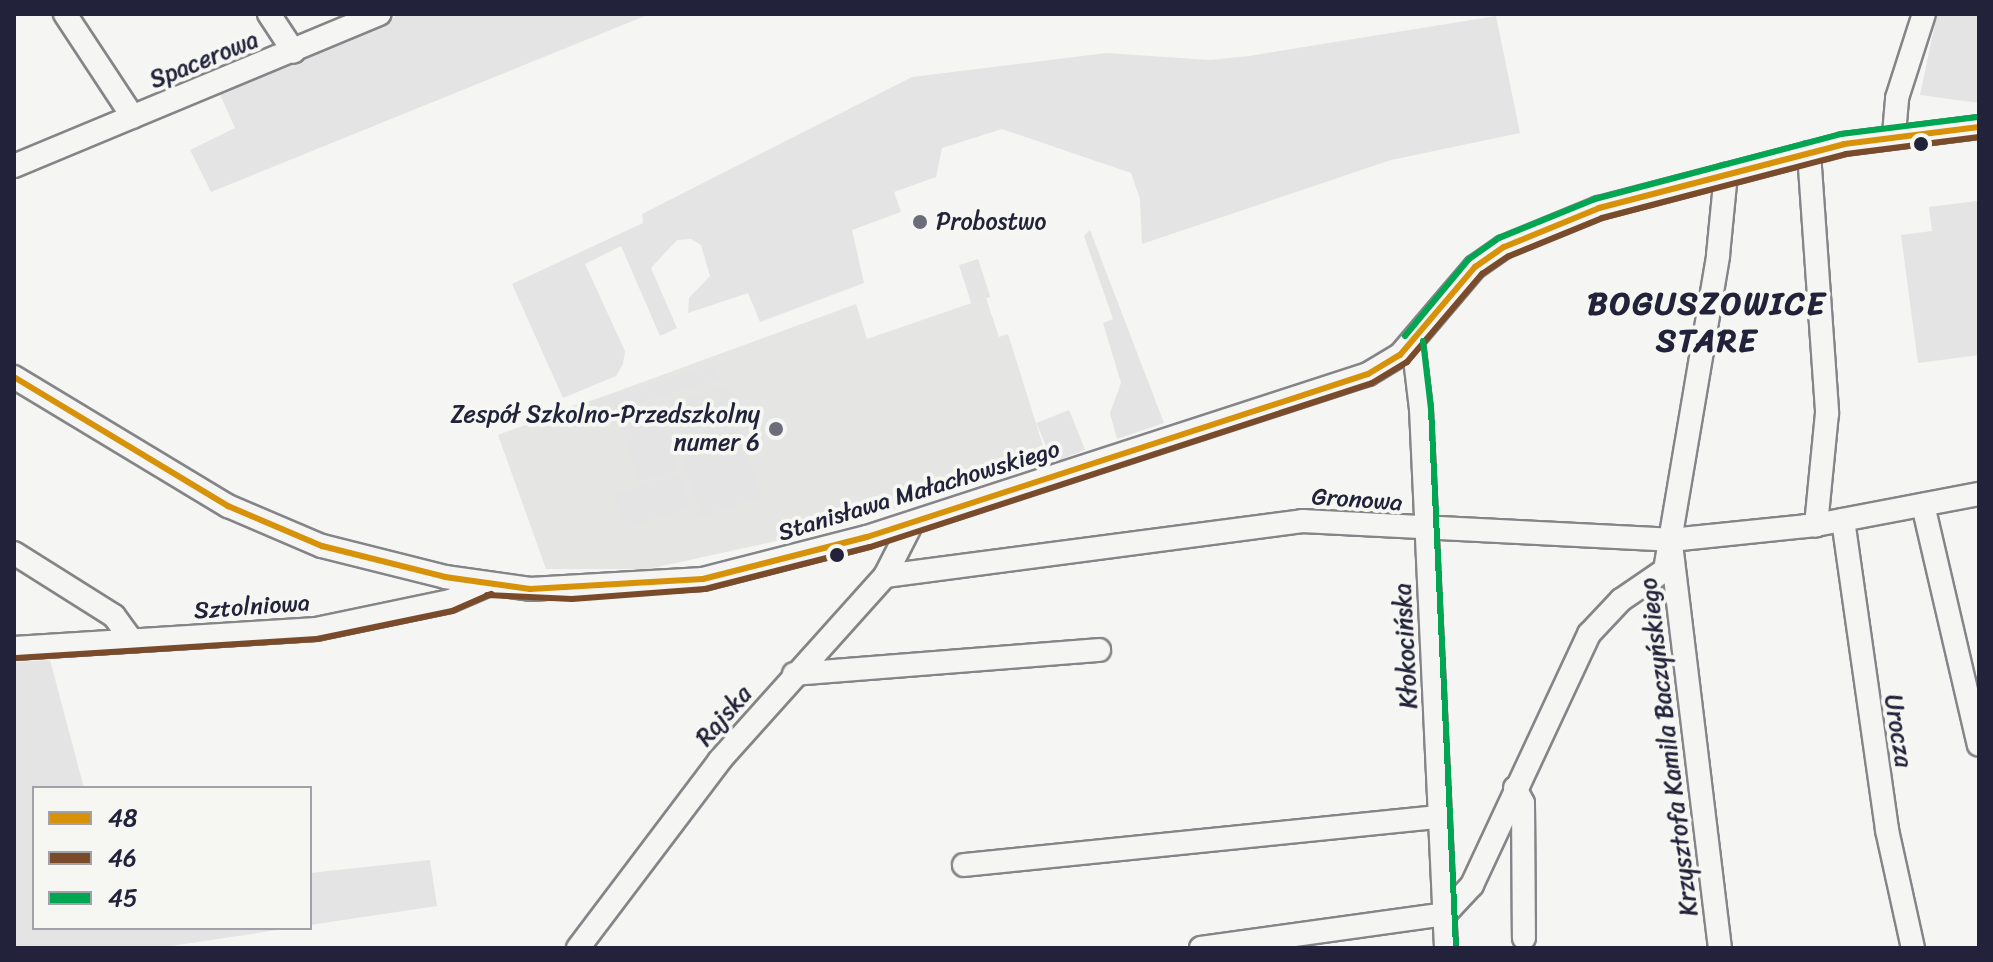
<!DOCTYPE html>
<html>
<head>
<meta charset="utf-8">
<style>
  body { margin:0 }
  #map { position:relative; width:1993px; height:962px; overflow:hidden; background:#f5f5f3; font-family:Sriracha,sans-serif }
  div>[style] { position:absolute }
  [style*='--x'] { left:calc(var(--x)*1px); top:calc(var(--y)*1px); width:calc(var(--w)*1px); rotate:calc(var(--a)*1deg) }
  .built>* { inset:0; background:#e5e5e4 }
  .green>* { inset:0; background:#e4e4e4; transform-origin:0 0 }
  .roads { filter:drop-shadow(2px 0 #858589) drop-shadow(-2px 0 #858589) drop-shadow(0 2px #858589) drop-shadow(0 -2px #858589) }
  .minor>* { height:22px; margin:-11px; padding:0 11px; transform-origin:11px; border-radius:11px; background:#f5f5f3 }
  .bus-1>* { height:6px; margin:-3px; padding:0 3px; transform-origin:3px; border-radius:3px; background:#d79209 }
  .bus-2>* { height:6px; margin:-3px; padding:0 3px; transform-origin:3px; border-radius:3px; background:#7a4b2a }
  .bus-3>* { height:6px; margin:-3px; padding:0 3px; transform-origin:3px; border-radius:3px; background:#00a651 }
  .dots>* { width:22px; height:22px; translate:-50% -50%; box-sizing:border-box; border:4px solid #f6f6f2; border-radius:50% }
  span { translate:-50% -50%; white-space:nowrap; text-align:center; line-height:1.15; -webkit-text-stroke:8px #f6f6f2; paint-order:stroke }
  .street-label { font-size:24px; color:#22223b }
  .poi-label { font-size:24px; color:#22223b }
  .left { translate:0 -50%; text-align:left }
  .right { translate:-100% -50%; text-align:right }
  .district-label { font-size:32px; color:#22223b; font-weight:700; letter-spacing:2px }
  .frame { position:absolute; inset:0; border:16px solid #22223b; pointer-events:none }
  .legend { position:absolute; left:32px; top:786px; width:280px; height:144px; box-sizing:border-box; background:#f6f6f2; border:2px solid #a1a1a9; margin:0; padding:10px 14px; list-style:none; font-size:24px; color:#22223b }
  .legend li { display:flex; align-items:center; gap:16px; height:40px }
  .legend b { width:40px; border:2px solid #a1a1a9 }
</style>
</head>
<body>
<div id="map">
  <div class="built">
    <div style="clip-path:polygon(986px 298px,999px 337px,1008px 334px,1048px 462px,814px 533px,648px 569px,546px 569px,498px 435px,856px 304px,867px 339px)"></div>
  </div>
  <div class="green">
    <div style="clip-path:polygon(401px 14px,650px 14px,211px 192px,190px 150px,235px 128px,218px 90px)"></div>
    <div style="clip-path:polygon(1937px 14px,1979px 14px,1979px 103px,1920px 95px)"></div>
    <div style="clip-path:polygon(1496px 16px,1520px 133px,1391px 160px,1142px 244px,1140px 199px,1131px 173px,1002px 129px,942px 148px,936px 177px,894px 192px,901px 212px,852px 230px,864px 283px,760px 322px,748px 293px,688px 313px,689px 298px,710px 276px,701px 245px,691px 239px,677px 240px,651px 268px,677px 328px,660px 336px,621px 246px,585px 264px,625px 351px,623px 364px,616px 376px,563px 398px,512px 284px,643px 223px,642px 214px,912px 77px,1106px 53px,1210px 60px,1249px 56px)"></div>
    <div style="clip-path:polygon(1977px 201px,1979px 355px,1918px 363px,1901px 235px,1932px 231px,1929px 207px)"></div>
    <div style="clip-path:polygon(1090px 230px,1164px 423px,1117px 439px,1110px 413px,1121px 383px,1103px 323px,1113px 319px,1084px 236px)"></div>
    <div style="left:978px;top:259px;width:40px;height:20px;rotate:72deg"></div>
    <div style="left:715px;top:365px;width:15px;height:176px;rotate:74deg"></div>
    <div style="left:726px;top:387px;width:115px;height:64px;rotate:72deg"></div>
    <div style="left:659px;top:410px;width:63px;height:41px;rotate:72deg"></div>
    <div style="left:1069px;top:410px;width:43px;height:35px;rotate:68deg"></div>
    <div style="left:679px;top:473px;width:36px;height:68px;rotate:72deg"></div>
    <div style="clip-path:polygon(50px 660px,84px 788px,34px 788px,34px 928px,290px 928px,158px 948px,16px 948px,14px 662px)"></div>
    <div style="clip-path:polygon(430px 860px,437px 906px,310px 925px,310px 873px)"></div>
  </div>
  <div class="roads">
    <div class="minor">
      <div style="--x:65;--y:14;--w:123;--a:56.6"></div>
      <div style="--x:269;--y:14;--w:45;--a:56.7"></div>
      <div style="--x:1894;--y:134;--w:36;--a:-85"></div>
      <div style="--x:1897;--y:98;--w:88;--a:-72.2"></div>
      <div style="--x:1809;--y:153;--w:261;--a:86"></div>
      <div style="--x:1827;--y:413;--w:113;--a:95.6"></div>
      <div style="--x:14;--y:166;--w:396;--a:-22.6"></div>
      <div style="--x:1413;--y:342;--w:67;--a:83.2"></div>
      <div style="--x:1421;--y:409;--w:540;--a:87.34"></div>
      <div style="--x:14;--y:377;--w:250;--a:31.1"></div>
      <div style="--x:228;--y:506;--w:102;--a:23.1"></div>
      <div style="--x:322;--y:546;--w:127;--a:14.1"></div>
      <div style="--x:445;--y:577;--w:86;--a:8"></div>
      <div style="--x:530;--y:589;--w:173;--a:-3.3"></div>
      <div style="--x:703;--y:579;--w:169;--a:-14.4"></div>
      <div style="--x:867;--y:537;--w:527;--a:-18.02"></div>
      <div style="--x:1368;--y:374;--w:37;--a:-31"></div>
      <div style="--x:1400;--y:355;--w:116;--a:-49.6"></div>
      <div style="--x:1475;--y:267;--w:35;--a:-35"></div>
      <div style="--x:1504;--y:247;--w:103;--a:-22.3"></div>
      <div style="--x:1599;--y:208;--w:253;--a:-14.6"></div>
      <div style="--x:1844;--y:144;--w:136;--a:-7.2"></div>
      <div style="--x:1923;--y:505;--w:246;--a:76.9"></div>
      <div style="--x:1843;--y:520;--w:313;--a:81.9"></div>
      <div style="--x:1887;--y:830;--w:121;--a:77.6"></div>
      <div style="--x:1672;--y:552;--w:399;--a:83.1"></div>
      <div style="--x:14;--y:553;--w:118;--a:32.2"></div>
      <div style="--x:114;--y:616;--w:31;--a:54"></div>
      <div style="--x:885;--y:576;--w:421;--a:-7.5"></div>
      <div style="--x:1302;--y:521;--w:369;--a:2.9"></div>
      <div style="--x:1671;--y:540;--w:146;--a:-5.9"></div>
      <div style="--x:1816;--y:525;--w:166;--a:-10.8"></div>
      <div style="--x:14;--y:648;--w:303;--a:-3.6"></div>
      <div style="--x:316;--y:629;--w:137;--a:-11.8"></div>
      <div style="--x:450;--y:601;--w:40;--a:-23.4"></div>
      <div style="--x:794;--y:674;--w:306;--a:-4.5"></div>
      <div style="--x:1515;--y:788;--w:17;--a:62"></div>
      <div style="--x:1523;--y:803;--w:135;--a:89.6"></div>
      <div style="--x:964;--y:865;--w:478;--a:-5.8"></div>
      <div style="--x:578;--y:948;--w:236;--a:-52.9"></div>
      <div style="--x:720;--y:760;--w:247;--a:-48.1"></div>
      <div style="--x:885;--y:576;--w:59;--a:-63"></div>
      <div style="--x:1201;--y:948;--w:246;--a:-7.9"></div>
      <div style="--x:1445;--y:914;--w:40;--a:-47"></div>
      <div style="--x:1472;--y:885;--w:277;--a:-65"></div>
      <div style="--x:1589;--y:634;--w:47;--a:-46.7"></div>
      <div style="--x:1621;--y:600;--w:53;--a:-34.3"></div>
      <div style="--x:1665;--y:570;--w:319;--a:-80.4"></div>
      <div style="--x:1718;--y:255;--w:81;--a:-84.4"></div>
    </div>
  </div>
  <div class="bus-1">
    <div style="--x:14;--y:377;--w:250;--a:31.1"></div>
    <div style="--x:228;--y:506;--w:102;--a:23.1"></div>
    <div style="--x:322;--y:546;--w:127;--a:14.1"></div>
    <div style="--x:445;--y:577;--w:86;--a:8"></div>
    <div style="--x:530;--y:589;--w:173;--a:-3.3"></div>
    <div style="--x:703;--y:579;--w:169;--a:-14.4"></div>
    <div style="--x:867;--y:537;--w:527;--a:-18.02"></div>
    <div style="--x:1368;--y:374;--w:37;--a:-31"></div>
    <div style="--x:1400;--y:355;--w:116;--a:-49.6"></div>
    <div style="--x:1475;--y:267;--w:35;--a:-35"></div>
    <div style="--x:1504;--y:247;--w:103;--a:-22.3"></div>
    <div style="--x:1599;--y:208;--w:253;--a:-14.6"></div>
    <div style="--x:1844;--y:144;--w:136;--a:-7.2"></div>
  </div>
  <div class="bus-2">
    <div style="--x:487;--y:595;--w:85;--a:2.7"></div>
    <div style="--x:572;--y:599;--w:133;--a:-4.3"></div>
    <div style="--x:705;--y:589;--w:170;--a:-14.3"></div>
    <div style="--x:870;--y:547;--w:528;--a:-18.09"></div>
    <div style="--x:1372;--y:383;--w:41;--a:-31"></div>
    <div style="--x:1407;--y:362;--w:116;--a:-49.6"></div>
    <div style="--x:1482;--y:274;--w:32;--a:-34"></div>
    <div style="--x:1509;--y:256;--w:100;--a:-22.2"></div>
    <div style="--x:1602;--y:218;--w:252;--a:-14.7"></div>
    <div style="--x:1846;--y:154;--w:134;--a:-7.3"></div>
    <div style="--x:15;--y:658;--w:303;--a:-3.6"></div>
    <div style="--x:317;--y:639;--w:138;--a:-11.7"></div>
    <div style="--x:452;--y:611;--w:43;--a:-23.6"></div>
  </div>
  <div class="bus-3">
    <div style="--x:1405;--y:336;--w:100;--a:-50.3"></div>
    <div style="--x:1469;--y:259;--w:37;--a:-35"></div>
    <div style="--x:1499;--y:238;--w:104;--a:-22.1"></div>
    <div style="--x:1595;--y:199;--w:254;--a:-14.8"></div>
    <div style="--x:1841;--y:134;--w:138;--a:-7.1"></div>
    <div style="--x:1423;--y:341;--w:68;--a:83.3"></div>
    <div style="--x:1431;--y:409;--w:540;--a:87.34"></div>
  </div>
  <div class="dots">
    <div style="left:1921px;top:144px;background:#22223b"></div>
    <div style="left:920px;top:222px;background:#6c6c7b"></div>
    <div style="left:776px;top:429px;background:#6c6c7b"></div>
    <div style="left:837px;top:555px;background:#22223b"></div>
  </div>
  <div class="street-label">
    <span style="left:204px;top:60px;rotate:-22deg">Spacerowa</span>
    <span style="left:919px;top:491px;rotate:-17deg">Stanisława Małachowskiego</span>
    <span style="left:1357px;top:500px;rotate:4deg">Gronowa</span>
    <span style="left:252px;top:607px;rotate:-4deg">Sztolniowa</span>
    <span style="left:1406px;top:646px;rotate:-93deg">Kłokocińska</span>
    <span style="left:724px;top:716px;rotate:-49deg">Rajska</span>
    <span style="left:1898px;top:731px;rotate:81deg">Urocza</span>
    <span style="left:1669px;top:747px;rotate:-97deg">Krzysztofa Kamila Baczyńskiego</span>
  </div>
  <div class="poi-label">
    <span class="left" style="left:936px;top:222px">Probostwo</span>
    <span class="right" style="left:760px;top:429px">Zespół Szkolno-Przedszkolny<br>numer 6</span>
  </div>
  <div class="district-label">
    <span style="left:1707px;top:323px">BOGUSZOWICE<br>STARE</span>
  </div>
  <div class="frame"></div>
  <ul class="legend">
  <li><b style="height:10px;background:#d79209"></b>48</li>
  <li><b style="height:10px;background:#7a4b2a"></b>46</li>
  <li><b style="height:10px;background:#00a651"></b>45</li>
  </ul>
</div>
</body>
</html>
